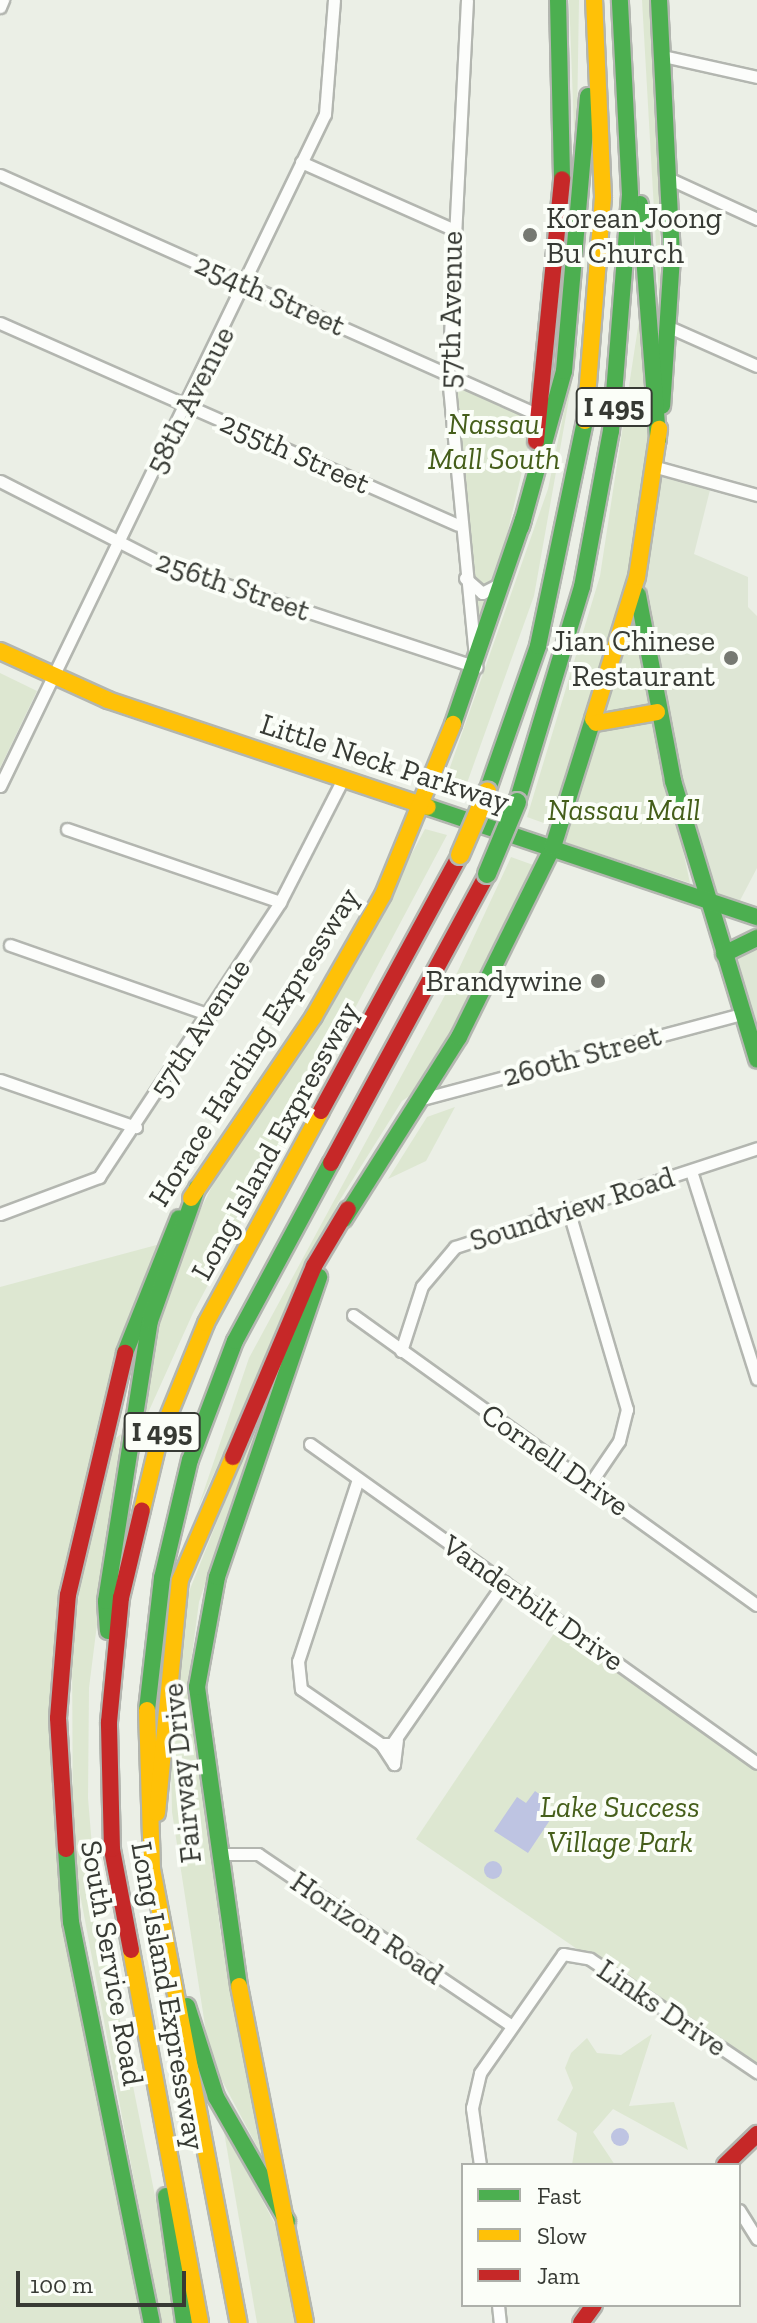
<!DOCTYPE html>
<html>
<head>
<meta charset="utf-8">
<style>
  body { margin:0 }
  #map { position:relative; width:757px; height:2323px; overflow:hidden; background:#ebefe6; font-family:"Zilla Slab",serif }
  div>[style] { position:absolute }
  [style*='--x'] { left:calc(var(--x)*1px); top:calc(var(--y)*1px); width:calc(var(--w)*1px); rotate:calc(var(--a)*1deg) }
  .built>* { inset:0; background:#dee6d5 }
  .green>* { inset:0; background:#dde7d1 }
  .water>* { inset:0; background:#bec4e2 }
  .round { border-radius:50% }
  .roads { filter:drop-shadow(2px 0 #b3b6b0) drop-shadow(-2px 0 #b3b6b0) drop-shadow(0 2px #b3b6b0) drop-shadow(0 -2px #b3b6b0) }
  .street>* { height:11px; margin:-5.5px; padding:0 5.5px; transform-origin:5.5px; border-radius:5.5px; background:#fcfdfb }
  .fast>* { height:16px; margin:-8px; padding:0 8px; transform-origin:8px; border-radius:8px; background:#4caf50 }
  .slow>* { height:16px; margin:-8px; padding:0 8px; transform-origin:8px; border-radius:8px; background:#ffc107 }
  .jam>* { height:16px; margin:-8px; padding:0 8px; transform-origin:8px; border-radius:8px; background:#c62828 }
  .bridges { filter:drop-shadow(2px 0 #b3b6b0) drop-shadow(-2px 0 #b3b6b0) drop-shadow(0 2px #b3b6b0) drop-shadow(0 -2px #b3b6b0) }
  .fast-bridge>* { height:18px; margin:-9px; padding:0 9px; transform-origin:9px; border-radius:9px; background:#4caf50 }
  .slow-bridge>* { height:18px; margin:-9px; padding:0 9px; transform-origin:9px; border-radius:9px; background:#ffc107 }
  .dots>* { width:22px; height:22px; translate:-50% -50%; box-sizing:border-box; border:4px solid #fbfef8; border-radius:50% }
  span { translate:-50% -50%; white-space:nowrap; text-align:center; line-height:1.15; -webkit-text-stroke:8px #fbfef8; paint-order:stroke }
  .shield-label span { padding:2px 6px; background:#fbfef8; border:2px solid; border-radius:6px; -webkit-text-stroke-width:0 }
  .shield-label { font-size:28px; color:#373a34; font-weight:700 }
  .poi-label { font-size:30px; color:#373a34 }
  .left { translate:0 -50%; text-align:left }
  .right { translate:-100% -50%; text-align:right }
  .street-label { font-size:30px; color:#373a34 }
  .park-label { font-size:30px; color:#455e1a; font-style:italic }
  .legend { position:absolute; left:461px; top:2163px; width:280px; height:144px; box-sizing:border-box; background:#fbfef8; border:2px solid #adb0aa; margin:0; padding:10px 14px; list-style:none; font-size:24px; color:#373a34 }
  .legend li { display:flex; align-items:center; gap:16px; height:40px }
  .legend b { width:40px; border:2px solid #adb0aa }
  .scale { position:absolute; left:16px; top:2271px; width:170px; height:36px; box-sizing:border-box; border:4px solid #373a34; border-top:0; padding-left:10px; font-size:24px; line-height:28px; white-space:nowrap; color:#373a34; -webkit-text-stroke:6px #fbfef8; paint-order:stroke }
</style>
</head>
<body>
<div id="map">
  <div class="built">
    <div style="clip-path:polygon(656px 467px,712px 482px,694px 554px,748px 577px,748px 607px,757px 616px,757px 868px,735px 910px,708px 900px,638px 614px)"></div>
    <div style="clip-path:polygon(757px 938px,757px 1060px,724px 954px)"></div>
  </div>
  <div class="green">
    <div style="clip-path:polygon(569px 0,579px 0,576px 182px,570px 23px)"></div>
    <div style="clip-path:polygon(642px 0,649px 0,659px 165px,661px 332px)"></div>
    <div style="clip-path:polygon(640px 314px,649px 460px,629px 577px,552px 826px,527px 817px,600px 576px)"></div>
    <div style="clip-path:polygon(583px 320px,534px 596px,462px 797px,442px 790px,548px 489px)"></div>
    <div style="clip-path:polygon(456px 386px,534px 421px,481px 644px,477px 643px)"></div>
    <div style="clip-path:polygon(637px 633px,690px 883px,560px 841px,629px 635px)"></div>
    <div style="clip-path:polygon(0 673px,37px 691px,0 768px)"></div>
    <div style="clip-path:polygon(425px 829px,447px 835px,193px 1313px,143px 1424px,158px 1322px,191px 1229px,218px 1174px,321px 1022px)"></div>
    <div style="clip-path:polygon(511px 857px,536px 866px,421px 1088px,402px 1101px,338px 1203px,198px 1508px,249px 1358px,457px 973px)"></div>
    <div style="clip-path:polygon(455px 1107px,426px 1161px,388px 1179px,427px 1117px)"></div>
    <div style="clip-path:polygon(164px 1243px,134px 1316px,60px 1648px,62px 1864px,149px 2323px,0 2323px,0 1287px)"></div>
    <div style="clip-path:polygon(270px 1389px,199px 1602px,190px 1670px,220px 1929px,269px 2169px,210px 2058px,172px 1812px,170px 1717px,180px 1614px)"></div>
    <div style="clip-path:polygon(121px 1434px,89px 1688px,88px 1798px,97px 1906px,168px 2261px,174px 2323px,161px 2323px,73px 1857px,72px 1642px,88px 1533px,112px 1441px)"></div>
    <div style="clip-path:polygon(561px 1623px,757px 1763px,757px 2072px,416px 1839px)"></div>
    <div style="clip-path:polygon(652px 2034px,629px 2106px,674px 2102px,688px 2150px,613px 2109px,593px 2132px,615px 2165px,572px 2165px,577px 2133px,557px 2120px,573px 2088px,565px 2068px,571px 2053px,587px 2038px,597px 2053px,621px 2055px)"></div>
    <div style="clip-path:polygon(223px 2126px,286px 2245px,300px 2323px,257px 2323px)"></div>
  </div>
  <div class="water">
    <div style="clip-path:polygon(535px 1791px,549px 1801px,541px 1813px,550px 1820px,528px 1853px,494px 1831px,517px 1797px,526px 1803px)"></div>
    <div class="round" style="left:484px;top:1861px;width:18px;height:18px"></div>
    <div class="round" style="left:611px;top:2128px;width:18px;height:18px"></div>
  </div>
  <div class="roads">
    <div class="street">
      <div style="--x:0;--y:7;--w:8;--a:-67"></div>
      <div style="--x:663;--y:56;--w:96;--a:12.6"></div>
      <div style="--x:301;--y:162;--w:163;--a:23.9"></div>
      <div style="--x:0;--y:175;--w:592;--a:24.01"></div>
      <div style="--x:670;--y:179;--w:96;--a:24.7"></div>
      <div style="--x:0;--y:323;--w:500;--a:23.8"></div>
      <div style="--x:669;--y:327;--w:96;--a:23.9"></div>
      <div style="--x:656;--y:467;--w:105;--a:15.5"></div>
      <div style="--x:0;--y:481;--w:183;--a:27"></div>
      <div style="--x:163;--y:564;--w:330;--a:18.2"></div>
      <div style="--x:476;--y:667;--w:293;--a:-95.5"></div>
      <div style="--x:448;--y:375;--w:375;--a:-87.1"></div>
      <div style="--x:465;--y:578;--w:23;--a:41"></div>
      <div style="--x:482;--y:593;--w:22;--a:-27"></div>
      <div style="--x:0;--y:786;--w:746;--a:-64.19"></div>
      <div style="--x:325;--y:114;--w:114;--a:-85.5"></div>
      <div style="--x:67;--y:829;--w:225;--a:18.9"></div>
      <div style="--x:10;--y:945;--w:212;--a:19.3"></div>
      <div style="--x:0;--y:1080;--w:144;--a:19.1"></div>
      <div style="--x:422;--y:1099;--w:331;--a:-14.9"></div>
      <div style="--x:691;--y:1171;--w:218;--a:72.4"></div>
      <div style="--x:568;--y:1209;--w:209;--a:73.6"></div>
      <div style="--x:627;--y:1409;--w:33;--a:104"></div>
      <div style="--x:619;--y:1441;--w:53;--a:124.3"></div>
      <div style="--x:0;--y:1214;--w:106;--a:-20.5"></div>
      <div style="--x:99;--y:1177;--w:329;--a:-56.6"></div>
      <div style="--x:280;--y:902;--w:138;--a:-62.9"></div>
      <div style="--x:353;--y:1315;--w:497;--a:35.7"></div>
      <div style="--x:401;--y:1351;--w:68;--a:-72.1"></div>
      <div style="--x:422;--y:1286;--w:51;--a:-49.8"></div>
      <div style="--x:455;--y:1247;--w:318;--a:-18.1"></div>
      <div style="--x:310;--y:1444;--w:549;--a:35.51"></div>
      <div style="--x:358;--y:1479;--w:192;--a:108.2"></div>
      <div style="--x:298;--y:1661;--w:28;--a:84"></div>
      <div style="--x:301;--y:1689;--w:97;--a:34.5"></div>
      <div style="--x:381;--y:1744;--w:11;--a:0"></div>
      <div style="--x:392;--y:1744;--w:197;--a:-55.3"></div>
      <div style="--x:381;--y:1744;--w:24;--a:57"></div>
      <div style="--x:394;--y:1764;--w:24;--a:-83"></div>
      <div style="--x:218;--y:1854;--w:40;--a:0"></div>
      <div style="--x:258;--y:1854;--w:305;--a:34.1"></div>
      <div style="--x:480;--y:2165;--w:58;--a:-98"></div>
      <div style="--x:472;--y:2108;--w:36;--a:-77"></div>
      <div style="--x:480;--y:2073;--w:145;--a:-55.1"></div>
      <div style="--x:563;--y:1954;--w:27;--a:10"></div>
      <div style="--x:590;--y:1959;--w:202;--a:34.1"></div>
      <div style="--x:739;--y:2210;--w:34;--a:58"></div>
      <div style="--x:498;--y:2305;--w:18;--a:84"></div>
    </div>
    <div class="fast">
      <div style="--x:558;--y:0;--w:179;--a:88.7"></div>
      <div style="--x:659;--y:0;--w:257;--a:87.1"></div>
      <div style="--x:672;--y:257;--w:149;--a:93.8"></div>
      <div style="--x:640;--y:204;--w:236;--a:85.6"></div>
      <div style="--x:521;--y:527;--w:162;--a:-74.6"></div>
      <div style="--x:564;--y:371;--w:276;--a:-85"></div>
      <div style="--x:638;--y:595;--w:189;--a:79.3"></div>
      <div style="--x:673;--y:781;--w:291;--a:73.2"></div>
      <div style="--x:453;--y:724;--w:217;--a:-71.1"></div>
      <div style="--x:487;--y:792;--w:155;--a:-70.7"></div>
      <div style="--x:538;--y:646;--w:230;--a:-78.2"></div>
      <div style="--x:517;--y:802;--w:225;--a:-73.2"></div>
      <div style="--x:582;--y:587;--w:159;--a:-79.5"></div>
      <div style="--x:611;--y:431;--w:238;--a:-85.4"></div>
      <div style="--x:630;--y:194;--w:194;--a:-93"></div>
      <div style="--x:428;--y:807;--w:347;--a:18.5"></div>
      <div style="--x:724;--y:954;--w:37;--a:-26"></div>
      <div style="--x:344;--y:1219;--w:215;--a:-57.7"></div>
      <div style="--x:459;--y:1037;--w:212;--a:-63.7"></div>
      <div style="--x:553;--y:847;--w:134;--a:-72.6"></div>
      <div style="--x:125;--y:1353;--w:145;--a:-68.2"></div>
      <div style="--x:108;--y:1631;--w:30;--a:-94"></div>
      <div style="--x:106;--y:1601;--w:283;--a:-81.1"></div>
      <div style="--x:150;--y:1321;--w:141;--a:-70.5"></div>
      <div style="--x:147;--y:1710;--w:133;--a:-83.5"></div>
      <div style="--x:162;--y:1578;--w:121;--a:-76.7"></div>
      <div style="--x:190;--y:1460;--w:127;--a:-69.3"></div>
      <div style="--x:235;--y:1341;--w:202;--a:-61.7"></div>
      <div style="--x:66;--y:1849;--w:73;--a:86.1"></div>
      <div style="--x:71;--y:1922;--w:409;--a:78.6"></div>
      <div style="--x:239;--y:1986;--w:302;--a:-98"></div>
      <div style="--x:197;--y:1687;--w:112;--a:-79.7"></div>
      <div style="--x:217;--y:1577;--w:317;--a:-71.2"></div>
      <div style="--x:187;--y:2006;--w:96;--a:72.3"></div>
      <div style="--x:216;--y:2097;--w:143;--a:60.2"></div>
      <div style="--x:166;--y:2196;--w:128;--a:81.9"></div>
    </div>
    <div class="slow">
      <div style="--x:585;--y:421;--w:225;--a:-85.4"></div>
      <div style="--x:603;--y:197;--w:197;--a:-92.6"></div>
      <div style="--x:0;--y:651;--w:119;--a:24.4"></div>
      <div style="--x:108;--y:700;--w:337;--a:18.5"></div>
      <div style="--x:593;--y:719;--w:149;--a:-72.8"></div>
      <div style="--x:637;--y:577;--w:150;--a:-81.5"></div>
      <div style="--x:596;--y:723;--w:62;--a:-10.2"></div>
      <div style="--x:191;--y:1198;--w:220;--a:-55.9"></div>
      <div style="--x:314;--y:1016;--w:139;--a:-60.3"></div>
      <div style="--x:383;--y:895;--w:185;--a:-67.7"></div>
      <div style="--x:142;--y:1510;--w:73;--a:-76.5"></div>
      <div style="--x:159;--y:1439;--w:125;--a:-67.9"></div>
      <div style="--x:206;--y:1323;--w:241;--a:-61.5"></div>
      <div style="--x:147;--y:1710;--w:159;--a:88.2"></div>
      <div style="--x:152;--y:1869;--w:462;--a:79.2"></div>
      <div style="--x:157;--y:1813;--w:234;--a:-84.4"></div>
      <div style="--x:180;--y:1580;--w:134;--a:-66.7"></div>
      <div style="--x:131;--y:1950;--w:379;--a:79.5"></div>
      <div style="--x:239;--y:1986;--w:343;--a:78.9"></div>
    </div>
    <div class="jam">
      <div style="--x:536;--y:441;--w:263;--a:-84.3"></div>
      <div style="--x:321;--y:1111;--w:291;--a:-61.5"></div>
      <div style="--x:331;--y:1163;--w:328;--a:-61.6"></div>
      <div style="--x:233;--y:1457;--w:207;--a:-67"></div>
      <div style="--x:314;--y:1266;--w:66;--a:-59.2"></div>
      <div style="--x:66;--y:1849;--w:131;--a:-93.5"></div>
      <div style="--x:58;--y:1718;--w:123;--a:-85.4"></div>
      <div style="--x:68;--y:1595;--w:249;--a:-76.7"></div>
      <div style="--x:131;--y:1950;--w:103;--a:-100.7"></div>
      <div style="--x:112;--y:1849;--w:127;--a:-91.4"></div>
      <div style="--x:109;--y:1722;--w:125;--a:-84.5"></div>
      <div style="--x:121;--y:1598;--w:90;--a:-76.6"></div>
      <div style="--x:725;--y:2165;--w:45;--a:-44.1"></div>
      <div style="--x:581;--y:2323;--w:22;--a:-54"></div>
    </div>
  </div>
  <div class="bridges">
    <div class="fast-bridge">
      <div style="--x:487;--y:874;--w:78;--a:-67.4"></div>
    </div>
    <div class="slow-bridge">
      <div style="--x:460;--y:855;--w:69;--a:-66.8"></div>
    </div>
  </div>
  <div class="dots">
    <div style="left:530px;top:235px;background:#767972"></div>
    <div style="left:731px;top:658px;background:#767972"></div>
    <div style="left:598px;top:981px;background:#767972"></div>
  </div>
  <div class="shield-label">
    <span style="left:614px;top:407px">I 495</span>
    <span style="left:162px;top:1432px">I 495</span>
  </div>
  <div class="poi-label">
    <span class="left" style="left:546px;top:235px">Korean Joong<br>Bu Church</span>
    <span class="right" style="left:715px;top:658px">Jian Chinese<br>Restaurant</span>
    <span class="right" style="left:582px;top:981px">Brandywine</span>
  </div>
  <div class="street-label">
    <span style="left:270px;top:295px;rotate:24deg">254th Street</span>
    <span style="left:451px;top:310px;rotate:-89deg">57th Avenue</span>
    <span style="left:190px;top:400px;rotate:-63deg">58th Avenue</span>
    <span style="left:295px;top:453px;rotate:24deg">255th Street</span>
    <span style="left:233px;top:586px;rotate:19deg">256th Street</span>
    <span style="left:385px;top:763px;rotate:18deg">Little Neck Parkway</span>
    <span style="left:200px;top:1028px;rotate:-57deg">57th Avenue</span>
    <span style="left:254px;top:1047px;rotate:-58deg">Horace Harding Expressway</span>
    <span style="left:582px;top:1056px;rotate:-15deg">260th Street</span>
    <span style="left:275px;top:1141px;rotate:-61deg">Long Island Expressway</span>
    <span style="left:572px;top:1209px;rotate:-18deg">Soundview Road</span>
    <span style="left:555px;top:1460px;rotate:35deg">Cornell Drive</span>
    <span style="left:533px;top:1603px;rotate:35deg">Vanderbilt Drive</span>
    <span style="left:182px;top:1773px;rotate:-96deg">Fairway Drive</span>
    <span style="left:367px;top:1928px;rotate:34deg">Horizon Road</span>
    <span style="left:112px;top:1963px;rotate:80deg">South Service Road</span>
    <span style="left:168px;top:1996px;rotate:80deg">Long Island Expressway</span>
    <span style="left:662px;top:2008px;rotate:34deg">Links Drive</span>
  </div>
  <div class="park-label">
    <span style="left:494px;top:441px">Nassau<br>Mall South</span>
    <span style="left:624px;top:810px">Nassau Mall</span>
    <span style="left:620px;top:1824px">Lake Success<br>Village Park</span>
  </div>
  <ul class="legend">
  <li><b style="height:10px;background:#4caf50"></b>Fast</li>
  <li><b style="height:10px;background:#ffc107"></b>Slow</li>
  <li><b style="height:10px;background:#c62828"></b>Jam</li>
  </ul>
  <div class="scale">100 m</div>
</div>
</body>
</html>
